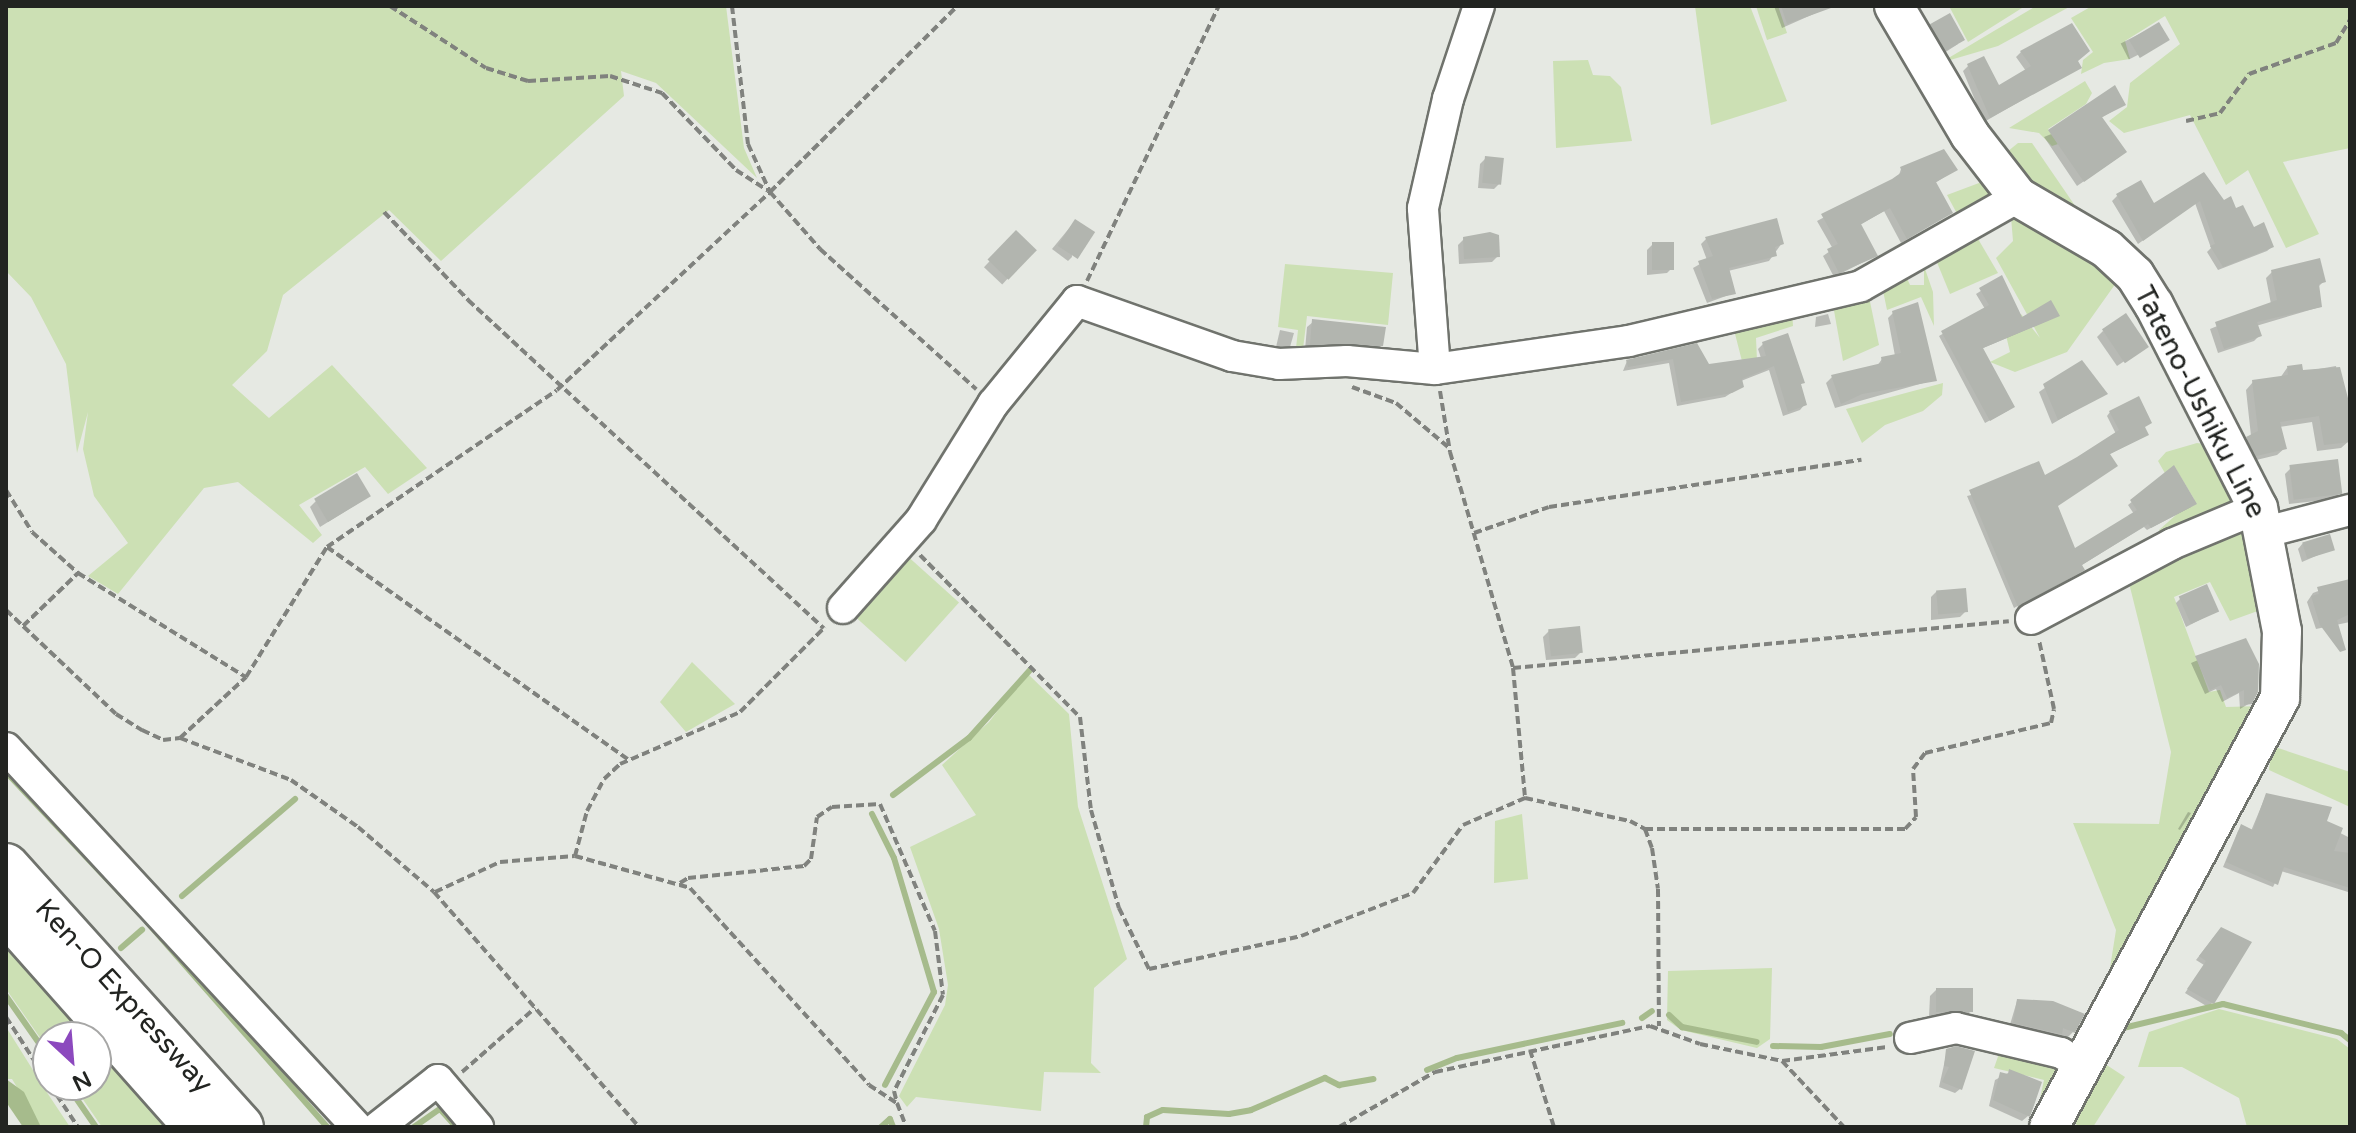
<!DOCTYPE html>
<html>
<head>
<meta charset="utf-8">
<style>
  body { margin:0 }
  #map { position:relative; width:2356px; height:1133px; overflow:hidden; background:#e6e9e3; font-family:"Varela Round",sans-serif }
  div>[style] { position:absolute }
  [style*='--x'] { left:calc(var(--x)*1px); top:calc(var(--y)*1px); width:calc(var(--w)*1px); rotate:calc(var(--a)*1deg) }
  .green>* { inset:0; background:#cce0b4; transform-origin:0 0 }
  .water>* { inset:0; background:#a6bb8c }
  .shadow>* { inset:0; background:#0003; transform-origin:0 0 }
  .stream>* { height:6px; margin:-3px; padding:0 3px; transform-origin:3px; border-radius:3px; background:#a6bb8c }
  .building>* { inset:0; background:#b2b5af; transform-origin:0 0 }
  .path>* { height:4px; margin-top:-2px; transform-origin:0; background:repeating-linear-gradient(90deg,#80827e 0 8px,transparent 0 12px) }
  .roads { filter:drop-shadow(2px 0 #70736d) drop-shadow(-2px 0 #70736d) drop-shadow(0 2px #70736d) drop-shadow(0 -2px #70736d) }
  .minor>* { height:30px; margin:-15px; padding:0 15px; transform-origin:15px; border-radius:15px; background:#fff }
  .major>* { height:38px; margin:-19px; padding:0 19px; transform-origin:19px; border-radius:19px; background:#fff }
  .highway>* { height:44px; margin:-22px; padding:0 22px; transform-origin:22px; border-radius:22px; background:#fff }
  span { translate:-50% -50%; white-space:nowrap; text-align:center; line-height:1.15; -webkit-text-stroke:7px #fff; paint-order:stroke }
  .street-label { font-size:28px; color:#222421 }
  .frame { position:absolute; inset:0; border:8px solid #222421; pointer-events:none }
  .north { position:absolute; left:32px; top:1021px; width:80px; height:80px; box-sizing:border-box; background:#fff; border:2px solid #a7a7a6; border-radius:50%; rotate:154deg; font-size:22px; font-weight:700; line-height:32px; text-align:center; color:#222421 }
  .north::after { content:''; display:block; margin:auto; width:28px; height:36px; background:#8c49be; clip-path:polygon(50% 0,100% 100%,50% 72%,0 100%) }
</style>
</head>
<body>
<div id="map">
  <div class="green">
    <div style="clip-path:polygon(6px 6px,726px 6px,744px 148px,757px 178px,656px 83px,621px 71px,624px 96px,441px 261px,389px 210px,283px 295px,267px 351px,232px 385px,269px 418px,332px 365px,427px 468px,388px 494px,365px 467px,299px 505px,322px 535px,313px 543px,238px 482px,204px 488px,118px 594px,88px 576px,128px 543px,94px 496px,83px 449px,88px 412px,77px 453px,66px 364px,31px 297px,6px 271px)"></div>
    <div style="clip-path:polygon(1695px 6px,1750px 6px,1787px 101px,1711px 125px)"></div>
    <div style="clip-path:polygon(1756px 6px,1778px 6px,1787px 33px,1767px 40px)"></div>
    <div style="clip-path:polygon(1949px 6px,2021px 6px,2022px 8px,1968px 42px)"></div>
    <div style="clip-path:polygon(2036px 6px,2071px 6px,1998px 46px,1940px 63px)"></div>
    <div style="clip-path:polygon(2092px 6px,2350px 6px,2350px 148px,2283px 162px,2319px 234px,2286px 248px,2248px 170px,2226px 185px,2190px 115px,2124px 133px,2109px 121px,2127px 107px,2130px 83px,2180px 44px,2165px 16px,2125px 41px,2130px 59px,2104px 63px,2081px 74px,2083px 60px,2093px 52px,2071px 18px)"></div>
    <div style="clip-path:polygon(1588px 60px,1593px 75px,1610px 76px,1621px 87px,1632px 141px,1556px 148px,1553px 61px)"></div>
    <div style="clip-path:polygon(2085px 81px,2092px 93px,2086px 104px,2048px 129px,2058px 144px,2052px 146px,2039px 133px,2009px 128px)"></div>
    <div style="clip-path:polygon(2018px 143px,2032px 143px,2080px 213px,2047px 202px,2002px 156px)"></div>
    <div style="clip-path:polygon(1987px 180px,1997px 203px,1962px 223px,1947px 195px)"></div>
    <div style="clip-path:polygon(2011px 217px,2024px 219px,2121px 276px,2067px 352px,2015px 372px,1990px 362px,2010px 352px,2003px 323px,2021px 314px,2040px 338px,1996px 258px,2013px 241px)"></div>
    <div style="clip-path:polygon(1974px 232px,1998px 273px,1950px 294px,1936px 260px)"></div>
    <div style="clip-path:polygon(1285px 264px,1393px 273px,1388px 325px,1307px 316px,1303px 349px,1296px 348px,1298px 330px,1278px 327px)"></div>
    <div style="clip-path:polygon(1924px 266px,1933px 292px,1934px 326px,1921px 297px,1887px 310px,1882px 286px,1906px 276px,1910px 285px,1924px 285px)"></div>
    <div style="clip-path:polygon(1868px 292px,1879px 345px,1843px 361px,1833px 305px)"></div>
    <div style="clip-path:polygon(1792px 311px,1793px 326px,1756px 338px,1757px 360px,1743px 365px,1733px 326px)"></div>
    <div style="clip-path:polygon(1943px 383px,1942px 395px,1923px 411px,1885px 425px,1862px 443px,1846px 409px)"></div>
    <div style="clip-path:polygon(2197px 443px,2212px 445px,2241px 507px,2161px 540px,2159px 530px,2194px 499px,2176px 469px,2166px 475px,2158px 461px,2166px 452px)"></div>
    <div style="clip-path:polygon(2243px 522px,2266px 608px,2230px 621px,2210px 582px,2174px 597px,2209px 692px,2220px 690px,2226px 707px,2262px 706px,2106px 993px,2116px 930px,2073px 823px,2159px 824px,2171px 752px,2128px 579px)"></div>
    <div style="left:904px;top:553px;width:74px;height:80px;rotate:42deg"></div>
    <div style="clip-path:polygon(692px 662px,735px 704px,686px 732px,660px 702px)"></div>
    <div style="clip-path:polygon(1027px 673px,1069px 714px,1078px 807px,1127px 959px,1094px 988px,1091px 1063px,1101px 1073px,1044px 1072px,1041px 1111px,916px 1097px,907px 1107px,899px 1096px,945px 1005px,948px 985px,939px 929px,910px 847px,976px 815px,942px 765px,989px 722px)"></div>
    <div style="clip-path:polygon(2272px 746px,2350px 772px,2350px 807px,2269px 770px)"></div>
    <div style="clip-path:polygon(1522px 814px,1528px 879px,1494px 883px,1495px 821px)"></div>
    <div style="clip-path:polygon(6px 942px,91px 1037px,48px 1037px,48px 1049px,6px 989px)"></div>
    <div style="clip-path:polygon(1772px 968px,1770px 1039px,1757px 1048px,1681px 1030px,1667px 1020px,1668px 971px)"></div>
    <div style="clip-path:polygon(2219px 1009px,2337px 1039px,2350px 1049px,2350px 1127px,2247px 1127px,2239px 1098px,2182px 1067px,2138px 1067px,2149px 1032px)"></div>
    <div style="clip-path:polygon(6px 1027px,48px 1094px,70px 1127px,41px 1127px,12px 1079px,6px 1079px)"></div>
    <div style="clip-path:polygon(96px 1042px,172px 1127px,102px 1127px,73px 1085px,96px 1085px)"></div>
    <div style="clip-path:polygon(2001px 1048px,2061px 1063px,2034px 1126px,2044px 1080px,1994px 1068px)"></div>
    <div style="clip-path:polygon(2102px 1062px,2125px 1077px,2093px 1127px,2079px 1127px,2070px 1118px)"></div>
  </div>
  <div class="water">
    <div style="clip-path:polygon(6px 1079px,24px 1092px,41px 1127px,23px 1127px,6px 1102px)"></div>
  </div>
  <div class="shadow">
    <div style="clip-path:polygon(1774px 6px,1826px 6px,1827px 8px,1782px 28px)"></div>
    <div style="left:2159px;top:24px;width:18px;height:43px;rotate:63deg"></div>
    <div style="clip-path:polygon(1932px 27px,1958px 44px,1941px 55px,1928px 32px)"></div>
    <div style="clip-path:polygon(2021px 52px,2076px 61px,2080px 67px,1984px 122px,1963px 71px,1968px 66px,1998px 88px,2026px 71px,2016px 57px)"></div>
    <div style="clip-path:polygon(2123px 105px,2101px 118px,2119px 157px,2077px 186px,2044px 137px)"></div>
    <div style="clip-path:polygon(1486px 158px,1500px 183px,1494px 189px,1478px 188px,1480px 164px)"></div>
    <div style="clip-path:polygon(1901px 169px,1955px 170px,1935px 183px,1951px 213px,1901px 243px,1884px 211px,1860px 225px,1875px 256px,1834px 277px,1823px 256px,1833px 249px,1817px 221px,1898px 178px)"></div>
    <div style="clip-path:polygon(2204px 175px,2223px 202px,2272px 247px,2267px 251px,2218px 270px,2207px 252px,2211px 248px,2195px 203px,2138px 244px,2112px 201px,2117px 196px,2153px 206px)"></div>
    <div style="clip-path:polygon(1071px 226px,1072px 257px,1068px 261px,1052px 249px)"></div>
    <div style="left:1016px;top:233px;width:25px;height:47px;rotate:43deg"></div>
    <div style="clip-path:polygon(1464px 239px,1498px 256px,1492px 262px,1459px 264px,1458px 245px)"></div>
    <div style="clip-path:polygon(1706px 239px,1782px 243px,1769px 261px,1728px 271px,1734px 293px,1707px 303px,1693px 268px,1707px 260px,1701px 244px)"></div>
    <div style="clip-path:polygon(1653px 244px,1673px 267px,1667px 273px,1647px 275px,1647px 250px)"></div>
    <div style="clip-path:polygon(2272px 272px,2324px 281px,2318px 287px,2320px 307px,2256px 326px,2260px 335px,2254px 341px,2218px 353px,2210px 329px,2271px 304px,2266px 278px)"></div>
    <div style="clip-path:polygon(2001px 278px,2021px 320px,2058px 316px,1981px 349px,2009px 410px,1985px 423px,1939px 336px,1985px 309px,1976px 294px)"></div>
    <div style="clip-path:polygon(1894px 312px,1934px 380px,1835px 408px,1826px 383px,1832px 377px,1877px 366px,1882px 359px,1895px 356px,1888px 318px)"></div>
    <div style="clip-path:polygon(1828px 314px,1831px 324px,1815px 327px,1816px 317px)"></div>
    <div style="clip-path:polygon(1313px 322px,1382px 345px,1376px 351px,1305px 350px,1307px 327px)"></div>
    <div style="clip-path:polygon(1280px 330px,1294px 333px,1290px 347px,1276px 347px)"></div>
    <div style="clip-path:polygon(2103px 331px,2147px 346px,2117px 366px,2097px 337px)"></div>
    <div style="clip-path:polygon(1763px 344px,1803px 382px,1799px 386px,1805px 404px,1800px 410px,1783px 416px,1769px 370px,1741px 381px,1742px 386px,1725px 397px,1677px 406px,1669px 363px,1623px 371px,1627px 361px,1696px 346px,1708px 366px,1761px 358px,1758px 349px)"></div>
    <div style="clip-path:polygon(2082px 362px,2105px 393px,2052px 424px,2039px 392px)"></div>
    <div style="clip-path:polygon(2336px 366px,2349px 441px,2341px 448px,2317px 451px,2312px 422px,2279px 427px,2285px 448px,2277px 455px,2248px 462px,2240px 446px,2251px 436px,2246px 390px,2253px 382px,2280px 378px,2287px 368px,2301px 372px)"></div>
    <div style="clip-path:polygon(2110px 412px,2143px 428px,2147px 435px,2108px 455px,2056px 506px,2074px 550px,2134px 514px,2128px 505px,2174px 468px,2191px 507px,2147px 530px,2144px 527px,2080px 566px,2079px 573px,2014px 608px,1967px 496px,2044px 478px,2116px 434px,2107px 416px)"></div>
    <div style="clip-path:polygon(2291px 468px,2340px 493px,2334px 499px,2289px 504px,2285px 474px)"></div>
    <div style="clip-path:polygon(316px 501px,362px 501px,320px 527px,310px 507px)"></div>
    <div style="clip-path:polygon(2303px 543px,2332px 549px,2302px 562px,2298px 549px)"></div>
    <div style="clip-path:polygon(2350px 579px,2350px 622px,2316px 629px,2307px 602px,2313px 593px)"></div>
    <div style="clip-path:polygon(1937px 591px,1966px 611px,1960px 617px,1931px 620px,1931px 597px)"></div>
    <div style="clip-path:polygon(2180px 599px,2217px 611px,2186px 627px,2176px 603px)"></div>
    <div style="clip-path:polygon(1549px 631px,1581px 652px,1575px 658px,1546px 660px,1543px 637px)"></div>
    <div style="clip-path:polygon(2245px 640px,2250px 703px,2240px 709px,2239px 693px,2222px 702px,2216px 689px,2205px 694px,2191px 663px)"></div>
    <div style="clip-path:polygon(2266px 795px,2350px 838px,2348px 892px,2281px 871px,2273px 887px,2223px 867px,2238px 831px,2242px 827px,2251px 831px)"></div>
    <div style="clip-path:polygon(2188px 812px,2191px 813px,2180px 830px,2178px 829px)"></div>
    <div style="clip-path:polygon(2217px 933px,2212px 1003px,2208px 1007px,2185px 993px,2204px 965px,2196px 960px)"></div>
    <div style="clip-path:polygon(1936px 990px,1970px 1012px,1964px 1018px,1929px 1017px,1930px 996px)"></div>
    <div style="clip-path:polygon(2017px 1001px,2073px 1032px,2068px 1037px,2009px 1028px)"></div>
    <div style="clip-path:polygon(1947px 1051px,1960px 1089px,1955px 1093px,1939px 1087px)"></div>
    <div style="clip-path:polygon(2010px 1072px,2028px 1116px,2022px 1121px,1989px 1106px,1995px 1080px)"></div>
  </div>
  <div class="stream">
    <div style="--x:6;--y:772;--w:195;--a:46.7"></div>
    <div style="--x:893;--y:795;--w:95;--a:-36.9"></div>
    <div style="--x:969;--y:738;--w:91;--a:-48.1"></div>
    <div style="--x:872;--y:814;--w:49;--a:63.4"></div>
    <div style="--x:894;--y:858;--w:140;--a:73.4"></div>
    <div style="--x:934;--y:992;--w:105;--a:117.8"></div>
    <div style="--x:182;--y:896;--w:149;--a:-40.6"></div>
    <div style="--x:147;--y:922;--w:273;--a:48.7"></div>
    <div style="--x:121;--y:948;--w:28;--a:-41"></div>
    <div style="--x:6;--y:996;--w:73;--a:55"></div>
    <div style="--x:1669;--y:1015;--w:18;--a:43"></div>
    <div style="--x:1682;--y:1027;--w:76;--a:11.3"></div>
    <div style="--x:1642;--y:1018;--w:12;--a:-35"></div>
    <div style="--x:1917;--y:1022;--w:24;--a:-9"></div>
    <div style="--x:2119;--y:1029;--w:107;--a:-13.5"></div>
    <div style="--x:2223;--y:1004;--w:122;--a:13.8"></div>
    <div style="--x:2341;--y:1033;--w:11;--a:38"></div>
    <div style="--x:1773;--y:1046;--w:48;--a:1.2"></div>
    <div style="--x:1821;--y:1047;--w:70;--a:-10.7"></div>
    <div style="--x:1427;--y:1070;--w:32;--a:-22"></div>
    <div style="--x:1457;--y:1058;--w:169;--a:-12"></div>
    <div style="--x:67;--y:1085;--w:51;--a:55.4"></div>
    <div style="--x:414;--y:1127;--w:32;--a:-35"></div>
    <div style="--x:440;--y:1109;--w:24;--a:48"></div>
    <div style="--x:881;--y:1127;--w:12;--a:-42"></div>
    <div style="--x:890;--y:1119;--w:9;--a:69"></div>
    <div style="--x:1146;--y:1127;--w:10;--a:-84"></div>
    <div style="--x:1147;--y:1117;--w:17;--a:-24"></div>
    <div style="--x:1163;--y:1110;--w:66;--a:3.5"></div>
    <div style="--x:1229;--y:1114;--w:22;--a:-10"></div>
    <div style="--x:1251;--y:1110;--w:81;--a:-23.4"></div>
    <div style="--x:1325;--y:1078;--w:16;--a:27"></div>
    <div style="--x:1339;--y:1085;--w:35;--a:-10"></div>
  </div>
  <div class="building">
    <div style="clip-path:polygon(1781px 6px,1831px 6px,1831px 8px,1787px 24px)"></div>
    <div style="left:1950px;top:13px;width:31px;height:23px;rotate:61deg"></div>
    <div style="left:2159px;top:22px;width:21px;height:35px;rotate:59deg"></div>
    <div style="clip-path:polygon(2072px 23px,2090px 51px,2078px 61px,2082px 68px,1990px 118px,1967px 64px,1984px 56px,1999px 85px,2031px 66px,2020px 51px)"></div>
    <div style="clip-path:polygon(2115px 85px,2126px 105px,2102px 117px,2127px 152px,2084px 182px,2048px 130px)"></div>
    <div style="clip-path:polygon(1944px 149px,1958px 170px,1936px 182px,1953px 213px,1907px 239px,1890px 208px,1861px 224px,1878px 256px,1839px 273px,1827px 249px,1838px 244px,1821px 214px,1892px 179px,1902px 172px,1900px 167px)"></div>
    <div style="left:1485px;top:156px;width:19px;height:27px;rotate:6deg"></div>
    <div style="clip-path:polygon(2204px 172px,2224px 200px,2231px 196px,2236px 208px,2243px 205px,2254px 227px,2264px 222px,2274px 247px,2223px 267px,2210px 246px,2215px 244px,2200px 201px,2143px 241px,2116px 194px,2141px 180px,2154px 203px)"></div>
    <div style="clip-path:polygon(1777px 218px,1784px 244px,1775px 247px,1777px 256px,1729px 268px,1736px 294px,1712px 299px,1698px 261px,1713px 256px,1705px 237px)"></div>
    <div style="left:1075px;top:219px;width:24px;height:32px;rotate:33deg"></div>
    <div style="left:1016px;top:230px;width:29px;height:41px;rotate:44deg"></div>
    <div style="clip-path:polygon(1490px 232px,1499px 235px,1500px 257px,1464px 259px,1463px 237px)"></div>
    <div style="left:1652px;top:242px;width:22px;height:28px"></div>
    <div style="clip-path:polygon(2320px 258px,2326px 282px,2319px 284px,2322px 307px,2257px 322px,2262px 336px,2224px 349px,2215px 322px,2277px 300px,2271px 270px)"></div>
    <div style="clip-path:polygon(2002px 275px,2022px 317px,2051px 300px,2060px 316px,1983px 348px,2015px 407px,1990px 421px,1941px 331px,1989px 305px,1979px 288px)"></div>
    <div style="clip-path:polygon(1918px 302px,1937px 381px,1862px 394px,1841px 404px,1831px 375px,1882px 363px,1881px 357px,1901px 353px,1892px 311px)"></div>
    <div style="left:2126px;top:313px;width:41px;height:29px;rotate:56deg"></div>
    <div style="clip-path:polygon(1312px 319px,1386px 327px,1383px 346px,1310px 345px)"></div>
    <div style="clip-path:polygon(1788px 333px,1805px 383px,1801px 384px,1807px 405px,1788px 412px,1774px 366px,1742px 379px,1744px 387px,1732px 393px,1681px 402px,1673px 359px,1628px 367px,1626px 360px,1697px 343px,1709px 364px,1766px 356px,1762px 342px)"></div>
    <div style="clip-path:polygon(2082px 360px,2108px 394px,2058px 420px,2043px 384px)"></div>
    <div style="clip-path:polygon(2302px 364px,2303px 370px,2340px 367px,2350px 406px,2350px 442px,2324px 445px,2319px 416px,2280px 422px,2287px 449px,2256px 456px,2246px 437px,2258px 431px,2252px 380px,2288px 375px,2287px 366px)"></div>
    <div style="clip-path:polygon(2139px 396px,2152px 423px,2145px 427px,2149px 435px,2110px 454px,2118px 466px,2058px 506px,2075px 548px,2137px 510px,2130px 500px,2174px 465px,2197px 504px,2151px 528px,2148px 524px,2082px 565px,2085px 570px,2018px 607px,1969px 490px,2039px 461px,2045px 475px,2077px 457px,2119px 430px,2109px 411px)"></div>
    <div style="left:2338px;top:459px;width:35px;height:49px;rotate:83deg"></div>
    <div style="left:357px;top:473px;width:27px;height:50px;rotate:59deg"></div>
    <div style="left:2330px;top:534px;width:17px;height:29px;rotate:73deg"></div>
    <div style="clip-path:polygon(2350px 579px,2350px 614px,2337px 620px,2346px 650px,2340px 652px,2320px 625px,2311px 596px,2319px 594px,2317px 587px)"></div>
    <div style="left:2207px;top:584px;width:30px;height:31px;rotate:66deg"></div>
    <div style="left:1966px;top:588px;width:24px;height:30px;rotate:85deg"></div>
    <div style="left:1580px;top:626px;width:27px;height:32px;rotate:84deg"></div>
    <div style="clip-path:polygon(2246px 638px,2259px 664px,2258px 692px,2252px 704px,2244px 705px,2244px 690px,2227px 698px,2221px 685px,2210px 690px,2195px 656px)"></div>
    <div style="clip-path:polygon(2266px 793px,2332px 807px,2327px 821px,2343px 828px,2334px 851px,2350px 853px,2350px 888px,2284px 867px,2278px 885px,2226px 862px,2241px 824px,2253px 830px)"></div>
    <div style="clip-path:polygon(2221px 927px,2252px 942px,2214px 1004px,2187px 989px,2206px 961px,2199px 956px)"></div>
    <div style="left:1936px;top:988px;width:37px;height:24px"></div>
    <div style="clip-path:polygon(2017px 999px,2053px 1001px,2085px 1014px,2075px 1033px,2063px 1028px,2062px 1034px,2039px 1029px,2013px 1023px)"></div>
    <div style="clip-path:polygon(1956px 1046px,1975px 1051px,1962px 1090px,1942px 1082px,1949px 1067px,1944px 1066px,1946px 1049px)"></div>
    <div style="clip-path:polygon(2009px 1069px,2042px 1082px,2030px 1117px,1993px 1100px,2000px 1072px,2008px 1074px)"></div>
  </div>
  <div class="path">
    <div style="--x:390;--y:6;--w:114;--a:32.9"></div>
    <div style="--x:486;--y:68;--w:44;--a:17.2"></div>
    <div style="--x:528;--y:81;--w:82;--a:-3.5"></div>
    <div style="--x:610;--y:76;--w:55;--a:18.1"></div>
    <div style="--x:662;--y:93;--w:107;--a:46.1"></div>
    <div style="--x:736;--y:170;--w:38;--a:33"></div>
    <div style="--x:732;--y:6;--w:139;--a:83.4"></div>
    <div style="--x:748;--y:144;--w:53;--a:65.4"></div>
    <div style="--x:770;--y:192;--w:76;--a:48.7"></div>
    <div style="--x:820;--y:249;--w:210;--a:41.9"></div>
    <div style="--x:2186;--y:121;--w:35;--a:-13"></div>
    <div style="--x:2220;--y:113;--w:49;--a:-53.4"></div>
    <div style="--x:2249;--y:74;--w:92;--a:-19.6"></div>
    <div style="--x:2336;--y:43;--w:27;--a:-59"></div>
    <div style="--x:384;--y:212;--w:122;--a:46.3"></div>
    <div style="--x:468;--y:300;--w:484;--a:42.7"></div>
    <div style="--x:1087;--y:281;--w:305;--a:-64.4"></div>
    <div style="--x:1352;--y:387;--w:47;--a:20"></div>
    <div style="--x:1396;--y:403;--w:68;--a:40.2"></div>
    <div style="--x:1440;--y:391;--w:62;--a:80.7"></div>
    <div style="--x:1450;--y:452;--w:225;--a:73.7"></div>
    <div style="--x:1513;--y:668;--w:131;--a:84.7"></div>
    <div style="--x:1525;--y:798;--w:107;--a:12.4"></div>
    <div style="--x:1630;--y:821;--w:17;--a:28"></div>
    <div style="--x:1645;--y:829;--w:20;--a:70"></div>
    <div style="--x:1652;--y:848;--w:41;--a:81.7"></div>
    <div style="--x:1658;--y:889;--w:137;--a:89.6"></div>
    <div style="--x:6;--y:490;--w:49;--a:58.2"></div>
    <div style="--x:32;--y:532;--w:62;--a:41.7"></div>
    <div style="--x:78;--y:573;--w:198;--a:31.8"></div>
    <div style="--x:1474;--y:533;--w:79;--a:-19.1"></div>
    <div style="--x:1549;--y:507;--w:316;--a:-8.6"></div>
    <div style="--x:327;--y:547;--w:368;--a:35.2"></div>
    <div style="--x:920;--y:555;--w:228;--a:45.4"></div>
    <div style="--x:1080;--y:717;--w:94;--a:83.3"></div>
    <div style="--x:1091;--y:810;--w:102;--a:74.1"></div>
    <div style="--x:1119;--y:908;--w:68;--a:63.8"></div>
    <div style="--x:1149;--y:969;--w:156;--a:-12.2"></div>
    <div style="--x:1301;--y:936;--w:120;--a:-21"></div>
    <div style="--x:1413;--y:893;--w:84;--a:-53.7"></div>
    <div style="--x:1463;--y:825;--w:68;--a:-23.5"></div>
    <div style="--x:6;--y:610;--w:151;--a:43.4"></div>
    <div style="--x:116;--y:714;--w:31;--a:32"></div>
    <div style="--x:142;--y:730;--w:23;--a:25"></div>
    <div style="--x:163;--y:740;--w:17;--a:-7"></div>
    <div style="--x:180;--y:738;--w:119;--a:20.7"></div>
    <div style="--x:291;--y:780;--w:82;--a:35"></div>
    <div style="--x:358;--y:827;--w:100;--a:40.5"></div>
    <div style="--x:434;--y:892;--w:312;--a:48.9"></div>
    <div style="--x:23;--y:626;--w:76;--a:-43.9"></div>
    <div style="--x:1513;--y:668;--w:498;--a:-5.4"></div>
    <div style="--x:180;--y:738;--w:90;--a:-42.7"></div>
    <div style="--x:246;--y:677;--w:153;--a:-58.1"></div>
    <div style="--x:327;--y:547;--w:278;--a:-34.3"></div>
    <div style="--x:557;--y:390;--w:291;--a:-42.9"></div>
    <div style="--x:770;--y:192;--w:264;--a:-44.8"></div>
    <div style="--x:1645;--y:829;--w:260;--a:0"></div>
    <div style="--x:1905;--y:829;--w:16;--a:-47"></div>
    <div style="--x:1916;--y:817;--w:48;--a:-93.6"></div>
    <div style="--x:1913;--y:769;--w:20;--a:-53"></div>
    <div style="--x:1925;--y:753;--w:130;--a:-13.4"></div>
    <div style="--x:2051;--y:723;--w:14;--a:-78"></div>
    <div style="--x:2054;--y:709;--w:71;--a:-102.3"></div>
    <div style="--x:575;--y:856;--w:119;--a:15.5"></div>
    <div style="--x:690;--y:888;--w:266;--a:47.7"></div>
    <div style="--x:869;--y:1085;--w:33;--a:33"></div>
    <div style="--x:897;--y:1103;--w:26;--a:69"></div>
    <div style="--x:680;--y:883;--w:9;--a:-32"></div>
    <div style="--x:688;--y:878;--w:117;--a:-5.9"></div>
    <div style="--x:804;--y:866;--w:10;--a:-45"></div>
    <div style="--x:811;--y:859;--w:42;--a:-81.9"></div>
    <div style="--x:817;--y:817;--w:18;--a:-34"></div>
    <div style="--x:832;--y:807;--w:48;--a:-3.6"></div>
    <div style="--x:880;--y:804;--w:138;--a:66.6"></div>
    <div style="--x:935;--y:931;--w:64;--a:82.9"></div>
    <div style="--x:943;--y:995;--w:108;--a:117"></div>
    <div style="--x:894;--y:1091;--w:12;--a:76"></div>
    <div style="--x:435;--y:892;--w:72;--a:-24.8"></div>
    <div style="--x:500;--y:862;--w:75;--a:-4.6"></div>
    <div style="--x:575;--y:856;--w:47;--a:-75.1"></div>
    <div style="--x:587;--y:811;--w:36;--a:-62"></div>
    <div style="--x:604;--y:779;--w:22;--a:-43"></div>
    <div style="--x:620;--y:764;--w:131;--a:-23.4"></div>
    <div style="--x:740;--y:712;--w:120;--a:-45"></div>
    <div style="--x:6;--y:1017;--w:77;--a:57.1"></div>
    <div style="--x:1530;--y:1050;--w:81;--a:72.7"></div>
    <div style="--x:1782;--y:1061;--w:91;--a:46.8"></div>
    <div style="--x:462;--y:1072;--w:97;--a:-41.2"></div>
    <div style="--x:50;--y:1085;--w:50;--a:56.3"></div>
    <div style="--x:1339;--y:1127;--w:111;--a:-29.8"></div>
    <div style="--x:1435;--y:1072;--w:220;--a:-12.1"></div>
    <div style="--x:1650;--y:1026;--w:53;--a:19.8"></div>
    <div style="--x:1700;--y:1044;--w:84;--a:11.7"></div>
    <div style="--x:1782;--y:1061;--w:106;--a:-7.6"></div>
  </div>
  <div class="roads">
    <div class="minor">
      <div style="--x:1435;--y:369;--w:161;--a:-94.3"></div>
      <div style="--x:1423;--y:208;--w:112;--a:-77.1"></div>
      <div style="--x:1448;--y:99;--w:98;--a:-71.6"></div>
      <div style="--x:2266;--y:532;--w:87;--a:-14.7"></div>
      <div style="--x:843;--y:608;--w:118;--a:-48.4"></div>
      <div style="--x:921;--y:520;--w:137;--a:-58.2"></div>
      <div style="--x:993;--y:404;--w:133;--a:-50.8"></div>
      <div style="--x:1077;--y:301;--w:164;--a:19.5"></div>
      <div style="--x:1232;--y:356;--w:48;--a:9.7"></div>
      <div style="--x:1279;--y:364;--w:68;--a:-2.5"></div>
      <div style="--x:1347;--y:361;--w:88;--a:5.2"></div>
      <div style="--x:1435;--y:369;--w:196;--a:-8.2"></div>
      <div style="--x:1629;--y:341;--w:238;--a:-13.3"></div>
      <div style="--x:1861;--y:286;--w:180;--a:-29.5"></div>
      <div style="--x:2031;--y:619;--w:160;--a:-28"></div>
      <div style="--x:2172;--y:544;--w:93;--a:-22.7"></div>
      <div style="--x:6;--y:748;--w:517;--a:47.2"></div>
      <div style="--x:1910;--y:1038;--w:47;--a:-12.3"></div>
      <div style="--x:1956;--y:1028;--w:108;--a:13.4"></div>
      <div style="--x:2061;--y:1053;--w:26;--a:31"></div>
      <div style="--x:378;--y:1127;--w:76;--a:-38.1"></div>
      <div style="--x:438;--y:1080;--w:62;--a:49.6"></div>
    </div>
    <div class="major">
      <div style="--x:1894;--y:6;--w:150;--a:59.5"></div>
      <div style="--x:1970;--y:135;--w:78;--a:52.3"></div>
      <div style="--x:2018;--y:197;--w:103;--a:30.3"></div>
      <div style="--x:2107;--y:249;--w:38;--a:43"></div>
      <div style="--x:2135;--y:275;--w:36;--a:58"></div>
      <div style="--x:2154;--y:305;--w:228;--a:62.9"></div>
      <div style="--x:2258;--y:508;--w:125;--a:79"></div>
      <div style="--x:2282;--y:631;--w:67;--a:91.7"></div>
      <div style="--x:2280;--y:698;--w:487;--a:118.3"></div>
    </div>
    <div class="highway">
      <div style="--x:6;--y:866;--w:351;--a:48"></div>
      <div style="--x:6;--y:912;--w:288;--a:48.4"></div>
    </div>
  </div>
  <div class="street-label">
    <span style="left:2200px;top:402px;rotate:63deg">Tateno-Ushiku Line</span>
    <span style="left:124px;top:996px;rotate:48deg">Ken-O Expressway</span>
  </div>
  <div class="frame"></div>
  <div class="north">N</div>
</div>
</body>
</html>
